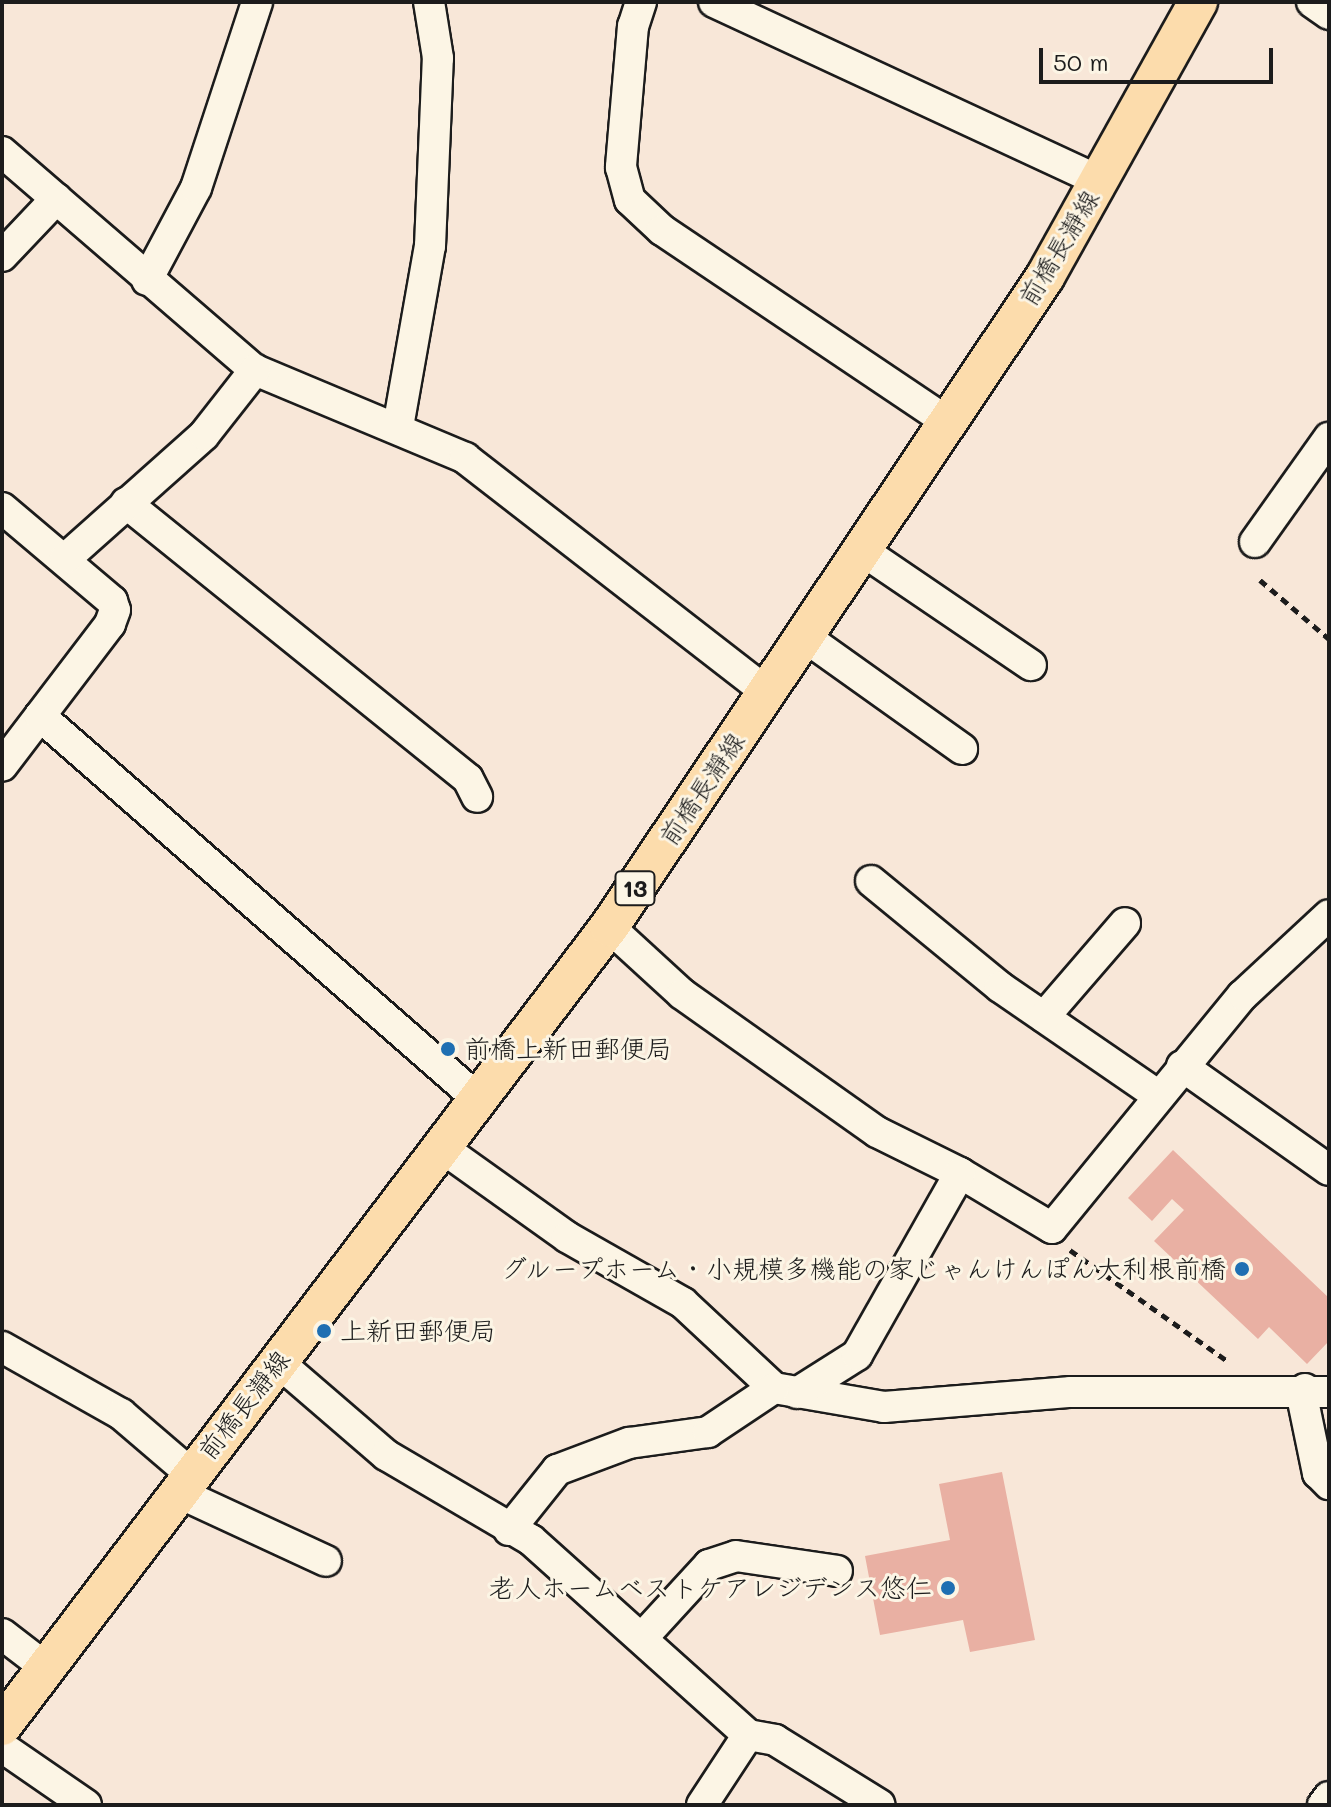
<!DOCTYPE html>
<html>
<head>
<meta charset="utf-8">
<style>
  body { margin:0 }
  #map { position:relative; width:1331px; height:1807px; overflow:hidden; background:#f8e7d8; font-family:Mali,"Klee One",sans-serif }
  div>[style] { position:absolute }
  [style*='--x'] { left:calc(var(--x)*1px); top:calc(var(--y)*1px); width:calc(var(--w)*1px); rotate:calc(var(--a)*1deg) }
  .building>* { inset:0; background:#e9b0a3 }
  .path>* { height:5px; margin-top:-2.5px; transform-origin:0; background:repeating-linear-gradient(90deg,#1c1c1c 0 8px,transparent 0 14px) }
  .roads { filter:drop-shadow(2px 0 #1c1c1c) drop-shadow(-2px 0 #1c1c1c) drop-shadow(0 2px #1c1c1c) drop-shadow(0 -2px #1c1c1c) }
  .minor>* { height:30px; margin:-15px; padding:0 15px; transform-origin:15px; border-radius:15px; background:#fcf5e5 }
  .major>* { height:38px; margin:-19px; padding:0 19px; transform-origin:19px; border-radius:19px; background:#fcdcac }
  .dots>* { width:22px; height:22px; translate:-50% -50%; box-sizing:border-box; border:4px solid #fcf5e5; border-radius:50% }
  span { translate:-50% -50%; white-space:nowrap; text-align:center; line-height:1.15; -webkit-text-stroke:6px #fcf5e5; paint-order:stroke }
  .shield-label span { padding:2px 6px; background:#fcf5e5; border:2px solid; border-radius:6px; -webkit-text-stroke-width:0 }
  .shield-label { font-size:24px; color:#1c1c1c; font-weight:700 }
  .street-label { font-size:26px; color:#1c1c1c }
  .poi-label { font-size:26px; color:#1c1c1c }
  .left { translate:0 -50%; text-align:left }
  .right { translate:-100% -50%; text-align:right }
  .frame { position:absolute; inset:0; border:4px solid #1c1c1c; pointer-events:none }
  .scale { position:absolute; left:1039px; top:48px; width:234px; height:36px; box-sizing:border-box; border:4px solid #1c1c1c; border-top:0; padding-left:10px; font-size:24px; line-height:28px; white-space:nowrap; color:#1c1c1c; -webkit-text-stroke:6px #fcf5e5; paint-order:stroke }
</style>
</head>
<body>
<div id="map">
  <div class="building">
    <div style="clip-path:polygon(1173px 1150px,1329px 1298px,1329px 1341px,1307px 1364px,1269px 1327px,1258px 1339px,1154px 1241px,1184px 1210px,1172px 1199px,1152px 1221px,1128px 1198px)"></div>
    <div style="clip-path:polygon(1002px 1472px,1035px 1640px,970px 1652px,963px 1620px,880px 1635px,865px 1556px,950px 1540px,939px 1484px)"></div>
  </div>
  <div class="path">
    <div style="--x:1260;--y:580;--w:91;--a:40.5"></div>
    <div style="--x:1070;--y:1250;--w:194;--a:35.2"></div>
  </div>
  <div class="roads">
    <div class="minor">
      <div style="--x:641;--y:2;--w:25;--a:108"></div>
      <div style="--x:633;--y:26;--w:142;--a:94.9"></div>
      <div style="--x:621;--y:167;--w:34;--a:75"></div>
      <div style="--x:630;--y:200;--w:44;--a:43.2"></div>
      <div style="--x:662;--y:230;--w:342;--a:33.9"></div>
      <div style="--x:714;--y:2;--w:425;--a:24.9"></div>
      <div style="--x:1312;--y:2;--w:21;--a:35"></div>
      <div style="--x:2;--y:152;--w:334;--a:40.8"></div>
      <div style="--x:255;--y:370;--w:228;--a:22.7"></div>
      <div style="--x:465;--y:458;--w:382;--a:37.8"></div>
      <div style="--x:2;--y:256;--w:79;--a:-46.5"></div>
      <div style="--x:147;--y:280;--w:104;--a:-62"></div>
      <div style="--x:196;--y:188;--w:196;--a:-71.8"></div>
      <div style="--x:398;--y:427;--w:184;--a:-80"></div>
      <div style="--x:430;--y:246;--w:188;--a:-87.6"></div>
      <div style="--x:438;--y:58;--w:57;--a:-99.1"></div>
      <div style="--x:126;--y:503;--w:439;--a:38.9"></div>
      <div style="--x:468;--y:779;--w:20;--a:63"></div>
      <div style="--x:2;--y:508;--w:144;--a:40.2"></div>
      <div style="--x:112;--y:601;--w:9;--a:72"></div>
      <div style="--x:115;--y:610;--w:15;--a:110"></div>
      <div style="--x:110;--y:624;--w:178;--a:127.3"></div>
      <div style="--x:1255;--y:542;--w:128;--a:-54.6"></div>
      <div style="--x:863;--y:551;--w:203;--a:34.2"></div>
      <div style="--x:65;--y:559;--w:186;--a:-41.7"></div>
      <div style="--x:204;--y:435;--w:83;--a:-51.9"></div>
      <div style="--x:805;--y:637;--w:193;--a:35.5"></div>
      <div style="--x:40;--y:716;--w:582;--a:41.17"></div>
      <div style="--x:871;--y:881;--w:167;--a:39.4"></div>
      <div style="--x:1000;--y:987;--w:191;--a:34.5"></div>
      <div style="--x:609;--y:927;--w:99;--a:42.5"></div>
      <div style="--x:682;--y:994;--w:239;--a:35.3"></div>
      <div style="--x:877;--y:1132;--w:93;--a:26.3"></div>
      <div style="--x:960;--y:1173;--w:107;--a:30.9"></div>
      <div style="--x:1052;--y:1228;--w:301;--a:-50.7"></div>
      <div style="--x:1243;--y:995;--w:117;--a:-42.9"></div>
      <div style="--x:1044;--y:1017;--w:124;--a:-49.2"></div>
      <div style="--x:1182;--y:1066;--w:180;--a:35.3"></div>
      <div style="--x:441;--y:1147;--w:155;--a:35.5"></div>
      <div style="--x:567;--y:1237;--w:133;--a:29.6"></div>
      <div style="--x:683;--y:1303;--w:125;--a:43"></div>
      <div style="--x:774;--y:1388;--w:112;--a:9.8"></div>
      <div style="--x:884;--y:1407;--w:188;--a:-4.6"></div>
      <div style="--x:1071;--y:1392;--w:258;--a:0"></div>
      <div style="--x:2;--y:1347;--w:137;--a:29.4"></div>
      <div style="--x:121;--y:1414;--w:92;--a:40.6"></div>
      <div style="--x:278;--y:1362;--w:143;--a:40.7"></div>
      <div style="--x:386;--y:1455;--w:168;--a:30.4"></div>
      <div style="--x:531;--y:1540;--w:292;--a:41.9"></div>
      <div style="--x:748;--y:1735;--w:27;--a:10"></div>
      <div style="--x:775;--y:1740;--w:123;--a:31.8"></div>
      <div style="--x:1305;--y:1389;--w:8;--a:113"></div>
      <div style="--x:1302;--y:1396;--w:79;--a:78.3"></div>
      <div style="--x:1318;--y:1473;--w:16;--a:45"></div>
      <div style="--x:797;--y:1393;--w:71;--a:-32.3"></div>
      <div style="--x:857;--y:1355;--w:209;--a:-60.5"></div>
      <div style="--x:177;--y:1492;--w:164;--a:24.8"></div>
      <div style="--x:509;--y:1530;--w:77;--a:-51.3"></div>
      <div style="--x:557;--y:1470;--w:77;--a:-20.6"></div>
      <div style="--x:629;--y:1443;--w:80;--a:-7.9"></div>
      <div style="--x:708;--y:1432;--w:79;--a:-33.7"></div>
      <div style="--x:2;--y:1634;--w:54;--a:37.5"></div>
      <div style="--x:642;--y:1638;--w:99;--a:-47.5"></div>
      <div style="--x:709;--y:1565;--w:28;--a:-18"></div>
      <div style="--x:736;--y:1556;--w:102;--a:8.4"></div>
      <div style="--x:2;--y:1747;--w:102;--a:34.6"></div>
      <div style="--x:702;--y:1805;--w:84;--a:-56.7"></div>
      <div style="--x:1323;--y:1805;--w:10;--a:-53"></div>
    </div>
    <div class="major">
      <div style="--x:2;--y:1726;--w:1003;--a:-52.78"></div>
      <div style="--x:609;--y:927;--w:783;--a:-56.15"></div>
      <div style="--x:1045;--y:277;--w:315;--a:-60.9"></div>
    </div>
  </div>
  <div class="dots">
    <div style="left:448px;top:1049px;background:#1f6fb2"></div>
    <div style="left:1242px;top:1269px;background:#1f6fb2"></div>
    <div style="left:324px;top:1331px;background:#1f6fb2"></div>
    <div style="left:948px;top:1588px;background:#1f6fb2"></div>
  </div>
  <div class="shield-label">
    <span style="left:635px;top:888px">13</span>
  </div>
  <div class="street-label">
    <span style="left:1059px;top:248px;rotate:-59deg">前橋長瀞線</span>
    <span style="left:702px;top:789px;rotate:-56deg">前橋長瀞線</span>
    <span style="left:244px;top:1405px;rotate:-52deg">前橋長瀞線</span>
  </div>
  <div class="poi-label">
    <span class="left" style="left:464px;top:1049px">前橋上新田郵便局</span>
    <span class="right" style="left:1226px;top:1269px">グループホーム・小規模多機能の家じゃんけんぽん大利根前橋</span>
    <span class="left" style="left:340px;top:1331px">上新田郵便局</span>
    <span class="right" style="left:932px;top:1588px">老人ホームベストケアレジデンス悠仁</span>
  </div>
  <div class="frame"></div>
  <div class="scale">50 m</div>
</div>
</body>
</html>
